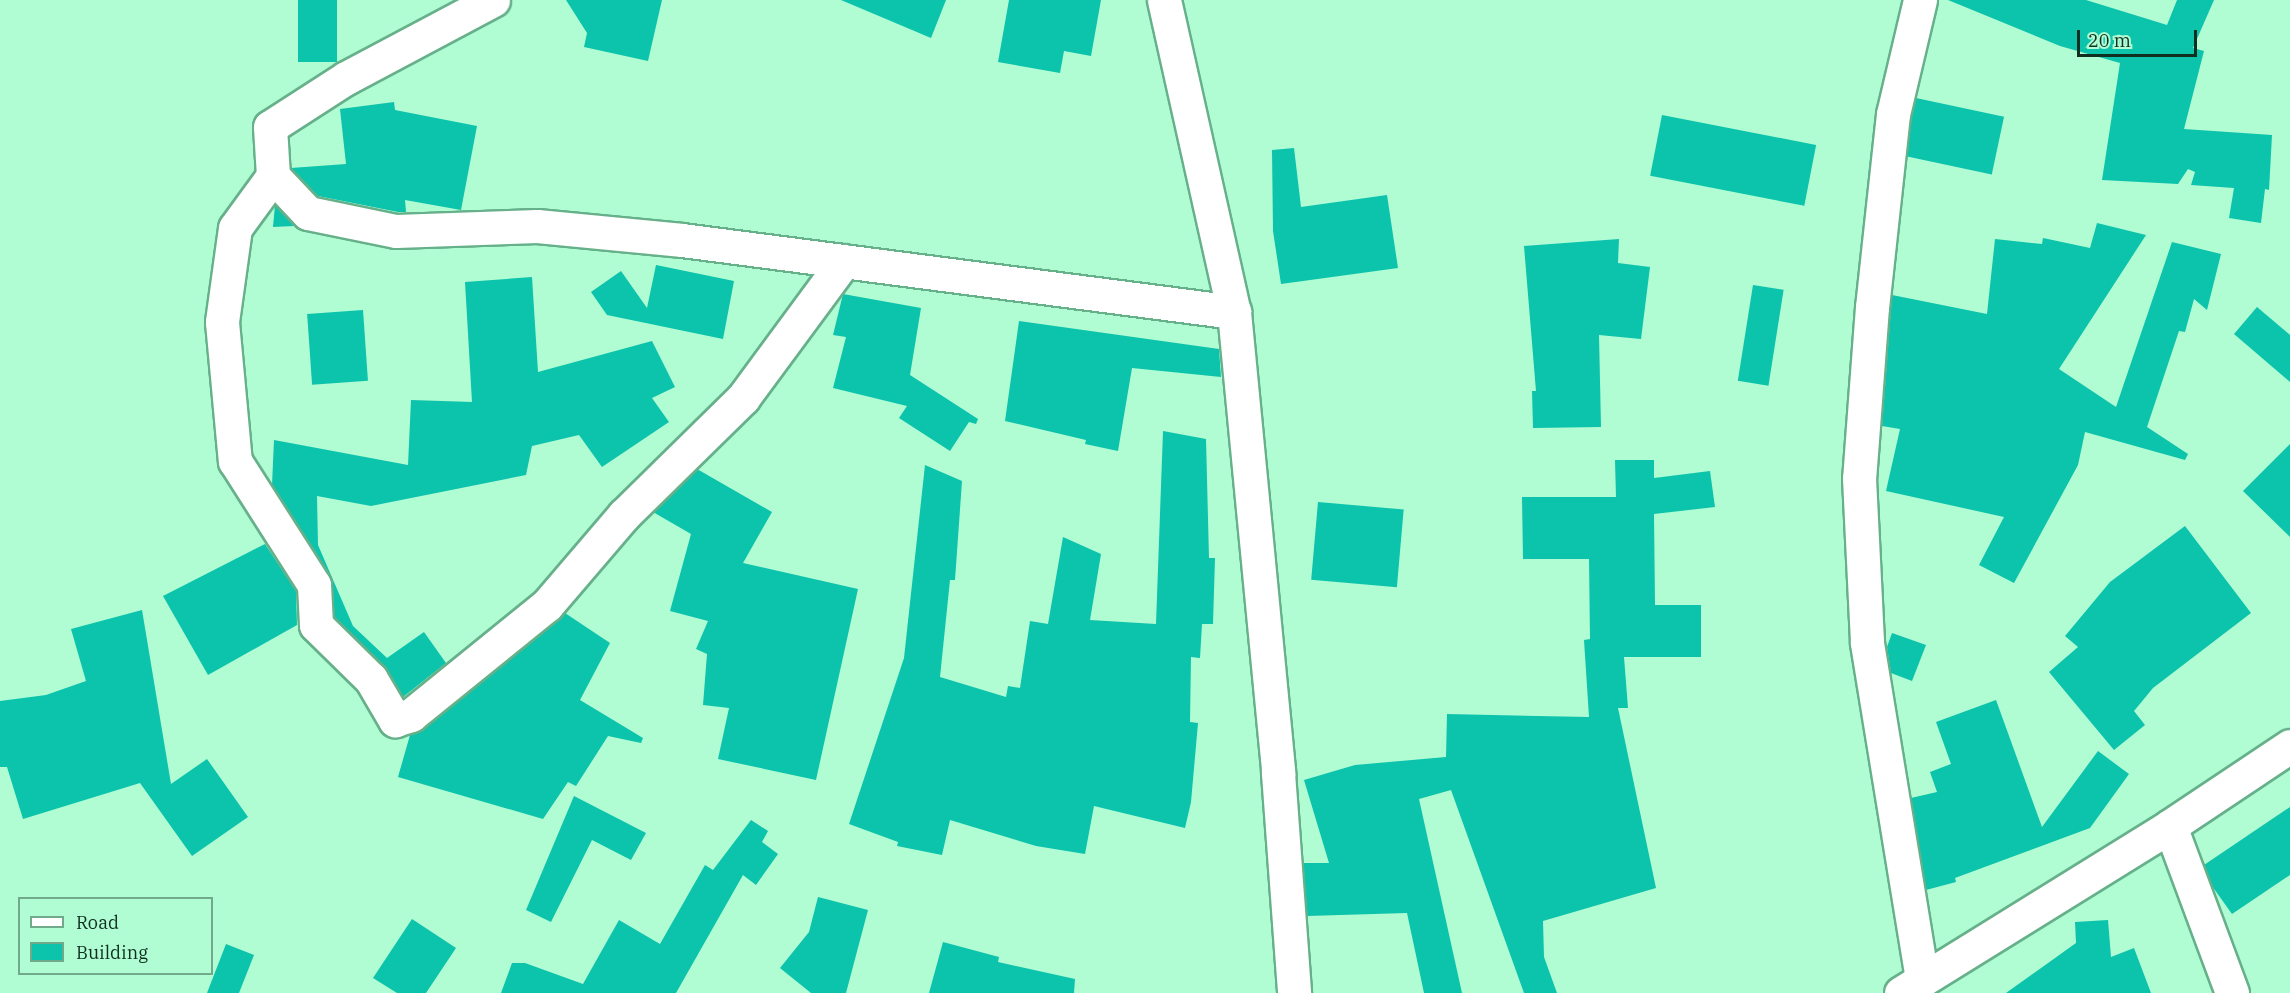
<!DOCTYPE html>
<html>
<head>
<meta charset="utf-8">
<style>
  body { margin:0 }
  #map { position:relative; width:2290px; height:993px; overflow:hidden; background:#b0fcd3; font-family:"IBM Plex Serif",serif }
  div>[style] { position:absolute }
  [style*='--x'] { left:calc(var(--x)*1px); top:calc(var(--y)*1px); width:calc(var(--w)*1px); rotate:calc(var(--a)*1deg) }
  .building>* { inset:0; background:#0cc3ac; transform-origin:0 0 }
  .roads { filter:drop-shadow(2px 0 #66b08a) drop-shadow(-2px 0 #66b08a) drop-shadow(0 2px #66b08a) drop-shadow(0 -2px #66b08a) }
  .minor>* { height:33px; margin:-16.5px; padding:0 16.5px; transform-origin:16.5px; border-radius:16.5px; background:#fff }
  span { translate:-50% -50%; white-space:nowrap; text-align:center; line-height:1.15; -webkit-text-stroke:6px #b0fcd3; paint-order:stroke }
  .legend { position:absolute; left:18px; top:897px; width:195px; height:78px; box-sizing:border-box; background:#b0fcd3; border:2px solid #70aa8b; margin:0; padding:8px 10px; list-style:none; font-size:18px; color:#102f20 }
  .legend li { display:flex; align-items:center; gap:12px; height:30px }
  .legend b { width:30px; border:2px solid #70aa8b }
  .scale { position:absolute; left:2077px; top:30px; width:120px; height:27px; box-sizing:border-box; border:3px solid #102f20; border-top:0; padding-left:8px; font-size:18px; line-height:21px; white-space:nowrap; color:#102f20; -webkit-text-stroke:4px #b0fcd3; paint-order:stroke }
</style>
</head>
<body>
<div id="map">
  <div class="building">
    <div style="left:298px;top:0;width:39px;height:62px"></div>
    <div style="clip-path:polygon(566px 0,662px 0,648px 61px,584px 47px,587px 33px)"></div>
    <div style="clip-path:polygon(841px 0,946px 0,931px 38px)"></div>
    <div style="clip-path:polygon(1009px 0,1101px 0,1091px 56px,1064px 51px,1060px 73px,998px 62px)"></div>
    <div style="clip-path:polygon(1948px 0,2086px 0,2167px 25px,2177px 0,2214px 0,2193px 48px,2204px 51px,2184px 129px,2272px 135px,2269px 190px,2265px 189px,2261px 223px,2229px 218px,2234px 188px,2191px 185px,2195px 172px,2188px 169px,2178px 184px,2102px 180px,2120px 63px,2060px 46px)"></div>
    <div style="left:1916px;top:98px;width:90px;height:59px;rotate:12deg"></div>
    <div style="clip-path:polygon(394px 102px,395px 110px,477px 126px,461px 210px,405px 200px,406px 212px,398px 212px,318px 196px,291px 168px,346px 164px,340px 109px)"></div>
    <div style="left:1662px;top:115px;width:157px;height:62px;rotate:11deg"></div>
    <div style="clip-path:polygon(1294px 148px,1301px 207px,1387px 195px,1398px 268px,1281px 284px,1273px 231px,1272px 150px)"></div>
    <div style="clip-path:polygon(275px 205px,294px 226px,273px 227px)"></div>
    <div style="clip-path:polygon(2097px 223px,2146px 235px,2059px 369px,2116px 407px,2172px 242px,2221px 254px,2207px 310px,2194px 299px,2185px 332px,2179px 331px,2147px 427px,2188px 454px,2185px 460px,2085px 432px,2078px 465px,2014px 583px,1979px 565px,2004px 517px,1886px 491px,1900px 429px,1882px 426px,1892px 295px,1987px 314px,1995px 239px,2042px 244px,2043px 238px,2090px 248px)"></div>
    <div style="clip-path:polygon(1619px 239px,1618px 263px,1650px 267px,1641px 339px,1599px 335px,1601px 427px,1533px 428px,1532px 391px,1536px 391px,1524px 246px)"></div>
    <div style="clip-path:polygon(656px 265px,734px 281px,723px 339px,607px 315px,591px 292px,621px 271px,647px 308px)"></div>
    <div style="clip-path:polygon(532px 277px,538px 372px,652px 341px,675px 387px,652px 398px,669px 422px,602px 467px,579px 435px,532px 446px,526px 475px,371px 506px,317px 496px,318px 545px,353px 626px,387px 658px,424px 632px,446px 663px,403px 697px,384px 666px,334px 617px,330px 575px,272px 485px,274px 440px,408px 465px,411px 400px,472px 402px,465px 282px)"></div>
    <div style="left:1753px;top:285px;width:31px;height:97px;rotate:9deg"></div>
    <div style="clip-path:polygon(843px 294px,921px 308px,910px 375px,978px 419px,976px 424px,969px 422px,950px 451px,899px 418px,907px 406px,833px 388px,846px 337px,833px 335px)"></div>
    <div style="clip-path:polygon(2257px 307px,2290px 335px,2290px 382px,2234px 334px)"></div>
    <div style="left:363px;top:310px;width:71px;height:56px;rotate:86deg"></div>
    <div style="clip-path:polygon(1019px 321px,1219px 349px,1221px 377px,1132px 368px,1118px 451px,1085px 444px,1086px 440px,1005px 421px)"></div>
    <div style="clip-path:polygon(1163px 431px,1206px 439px,1209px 558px,1215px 558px,1213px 624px,1202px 624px,1200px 658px,1191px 657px,1190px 722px,1198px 723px,1191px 802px,1185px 828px,1094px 806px,1085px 854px,1036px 846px,950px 820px,942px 855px,897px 846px,898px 842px,849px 824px,904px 658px,925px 465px,962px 481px,955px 580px,950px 580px,940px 677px,1006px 697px,1008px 686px,1020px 688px,1030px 621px,1048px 624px,1063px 537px,1101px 554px,1090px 620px,1156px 624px)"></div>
    <div style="clip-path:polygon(2290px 444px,2290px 537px,2243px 491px)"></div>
    <div style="clip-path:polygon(1615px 460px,1654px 460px,1654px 478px,1710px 471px,1715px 507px,1654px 514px,1655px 605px,1701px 605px,1701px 657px,1624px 657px,1628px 708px,1618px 708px,1656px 888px,1543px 921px,1544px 957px,1557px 993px,1524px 993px,1451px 790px,1419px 799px,1462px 993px,1424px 993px,1407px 913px,1307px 916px,1303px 863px,1329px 863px,1304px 780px,1355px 765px,1446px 757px,1447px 714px,1589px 717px,1584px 640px,1590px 639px,1589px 559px,1523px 559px,1522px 497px,1616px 497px)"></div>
    <div style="clip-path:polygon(697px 469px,772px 512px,743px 563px,858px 589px,816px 780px,718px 759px,729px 708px,703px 705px,707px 654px,696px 649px,708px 621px,670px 611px,691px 534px,653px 512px)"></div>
    <div style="left:1318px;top:502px;width:86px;height:78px;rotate:5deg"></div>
    <div style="clip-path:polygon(2185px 526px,2251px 613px,2153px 688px,2134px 711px,2145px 725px,2114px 750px,2049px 672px,2078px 647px,2065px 636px,2110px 582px)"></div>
    <div style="clip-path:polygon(265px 544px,296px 591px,297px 625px,208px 675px,163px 596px)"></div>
    <div style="clip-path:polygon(142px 610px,171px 784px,207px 759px,248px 817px,192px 856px,140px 783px,23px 819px,7px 767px,0 767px,0 701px,46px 695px,86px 681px,71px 629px)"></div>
    <div style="clip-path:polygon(565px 613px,610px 643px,580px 700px,643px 738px,641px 743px,608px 736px,576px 786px,568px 782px,543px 819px,398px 777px,410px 735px,423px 730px)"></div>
    <div style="clip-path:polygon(1892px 633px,1926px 645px,1912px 681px,1891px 673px,1887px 647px)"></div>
    <div style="clip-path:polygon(1996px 700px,2042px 827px,2098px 751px,2129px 774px,2090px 828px,1955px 878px,1956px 882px,1926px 890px,1911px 798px,1937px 792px,1930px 772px,1951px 764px,1936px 722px)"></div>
    <div style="clip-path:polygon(574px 796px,646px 833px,631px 860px,592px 840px,551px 922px,526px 910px)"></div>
    <div style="clip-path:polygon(2290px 807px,2290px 875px,2232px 914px,2212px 886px,2204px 865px)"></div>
    <div style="clip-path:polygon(751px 820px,768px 831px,762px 842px,778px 854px,756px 885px,743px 875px,676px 993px,501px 993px,512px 963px,525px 963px,583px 984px,619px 920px,660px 944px,705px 865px,713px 870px)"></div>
    <div style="clip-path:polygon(818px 897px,868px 910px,846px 993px,811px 993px,780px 968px,809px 932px)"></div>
    <div style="clip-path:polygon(412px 919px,456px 948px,426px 993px,397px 993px,373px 978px)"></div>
    <div style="clip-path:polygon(2108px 920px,2111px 957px,2134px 948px,2151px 993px,2006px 993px,2076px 943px,2075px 922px)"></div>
    <div style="clip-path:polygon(943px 942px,999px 957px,998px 962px,1075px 979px,1074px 993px,929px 993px)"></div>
    <div style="clip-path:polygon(226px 944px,254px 955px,239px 993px,207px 993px)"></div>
  </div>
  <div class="roads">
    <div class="minor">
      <div style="--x:493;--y:0;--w:166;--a:152"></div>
      <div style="--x:346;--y:78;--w:90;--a:147.2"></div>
      <div style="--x:270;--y:127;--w:49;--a:86.5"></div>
      <div style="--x:273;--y:176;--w:51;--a:46.6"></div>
      <div style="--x:308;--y:213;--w:90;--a:11.6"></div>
      <div style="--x:396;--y:231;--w:141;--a:-2"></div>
      <div style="--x:537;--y:226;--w:146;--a:5.5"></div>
      <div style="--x:682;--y:240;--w:557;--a:7.43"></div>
      <div style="--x:1164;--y:0;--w:320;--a:77.4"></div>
      <div style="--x:1234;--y:312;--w:463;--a:84.5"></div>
      <div style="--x:1278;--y:773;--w:221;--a:85.8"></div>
      <div style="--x:1920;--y:0;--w:117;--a:103.3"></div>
      <div style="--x:1893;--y:114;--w:194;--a:96.2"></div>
      <div style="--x:1872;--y:307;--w:171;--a:94.3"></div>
      <div style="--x:1859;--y:478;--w:165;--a:87.2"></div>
      <div style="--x:1867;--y:643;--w:341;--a:80.7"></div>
      <div style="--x:273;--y:176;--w:64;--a:126.2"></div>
      <div style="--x:235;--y:228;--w:95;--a:97.9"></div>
      <div style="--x:222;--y:322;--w:140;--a:84.7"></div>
      <div style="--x:235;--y:461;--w:147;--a:57.5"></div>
      <div style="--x:314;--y:585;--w:40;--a:87.1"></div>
      <div style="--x:316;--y:625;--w:77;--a:44.5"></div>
      <div style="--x:371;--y:679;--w:48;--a:59.7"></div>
      <div style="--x:395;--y:720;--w:17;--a:-17"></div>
      <div style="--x:411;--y:715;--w:175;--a:-39"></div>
      <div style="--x:547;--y:605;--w:118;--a:-49.5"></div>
      <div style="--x:624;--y:515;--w:167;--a:-44.5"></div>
      <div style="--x:743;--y:398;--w:170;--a:-53.6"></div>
      <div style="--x:2170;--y:826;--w:178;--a:69.6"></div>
      <div style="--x:1901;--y:993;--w:317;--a:-31.8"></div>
      <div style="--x:2170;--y:826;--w:144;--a:-33.7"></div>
    </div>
  </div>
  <ul class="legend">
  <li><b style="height:8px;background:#fff"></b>Road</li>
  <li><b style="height:16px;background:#0cc3ac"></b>Building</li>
  </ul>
  <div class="scale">20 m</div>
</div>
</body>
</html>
